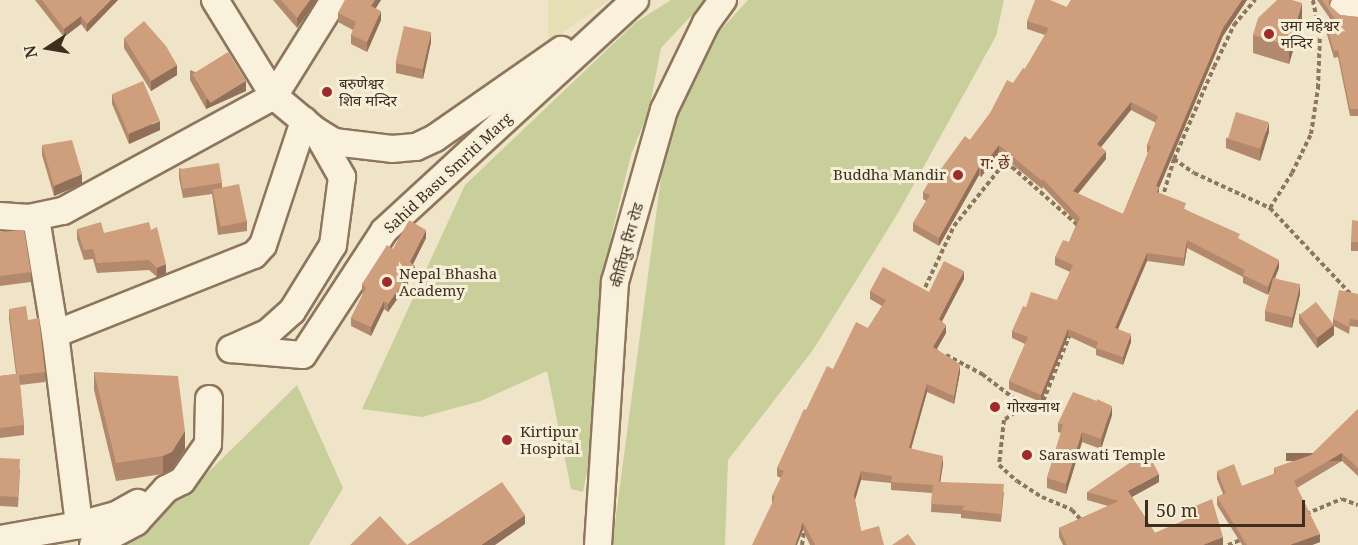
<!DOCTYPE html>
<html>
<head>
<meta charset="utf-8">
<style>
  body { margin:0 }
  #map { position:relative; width:1358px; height:545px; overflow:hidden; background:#f0e4c8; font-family:"Noto Serif","Noto Sans Devanagari",serif }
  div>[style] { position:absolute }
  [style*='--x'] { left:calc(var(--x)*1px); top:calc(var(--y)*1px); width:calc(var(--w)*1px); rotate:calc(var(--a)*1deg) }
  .farmland>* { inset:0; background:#e6deb5 }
  .green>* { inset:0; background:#c9cf9b }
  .path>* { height:4px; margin-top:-2px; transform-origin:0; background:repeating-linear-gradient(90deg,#8d765c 0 4.5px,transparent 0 7.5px) }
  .roads { filter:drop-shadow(2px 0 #8d765c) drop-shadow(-2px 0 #8d765c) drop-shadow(0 2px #8d765c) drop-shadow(0 -2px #8d765c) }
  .minor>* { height:26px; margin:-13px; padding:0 13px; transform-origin:13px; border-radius:13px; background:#faf1dc }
  .wall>* { inset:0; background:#b2896c }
  .shaded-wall>* { inset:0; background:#916f58; transform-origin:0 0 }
  .building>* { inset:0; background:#cf9f7d; transform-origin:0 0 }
  .dots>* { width:16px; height:16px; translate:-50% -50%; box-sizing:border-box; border:3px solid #f7eed8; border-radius:50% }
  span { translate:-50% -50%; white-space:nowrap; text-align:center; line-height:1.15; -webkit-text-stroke:6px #f7eed8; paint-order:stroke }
  .poi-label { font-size:15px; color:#3d2e20 }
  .left { translate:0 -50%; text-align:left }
  .right { translate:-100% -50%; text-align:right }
  .street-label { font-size:15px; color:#3d2e20 }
  .neighbourhood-label { font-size:16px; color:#6b2e1e }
  .north { position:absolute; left:18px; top:18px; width:60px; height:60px; -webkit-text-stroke:4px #f7eed8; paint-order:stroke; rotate:258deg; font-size:16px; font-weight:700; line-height:24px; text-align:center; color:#3d2e20 }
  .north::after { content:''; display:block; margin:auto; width:21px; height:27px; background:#3d2e20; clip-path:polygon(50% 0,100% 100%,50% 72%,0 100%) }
  .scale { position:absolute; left:1145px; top:500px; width:160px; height:27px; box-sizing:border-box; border:3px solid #3d2e20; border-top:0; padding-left:8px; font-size:18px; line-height:21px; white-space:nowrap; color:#3d2e20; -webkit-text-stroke:4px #f7eed8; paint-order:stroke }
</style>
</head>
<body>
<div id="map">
  <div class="farmland">
    <div style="clip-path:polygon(548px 0,609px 0,548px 43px)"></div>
  </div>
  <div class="green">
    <div style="clip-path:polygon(671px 0,706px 0,661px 48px,649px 110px,631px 155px,611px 237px,599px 317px,589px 462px,583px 492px,571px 489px,547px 371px,481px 401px,422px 417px,362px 409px,465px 185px,636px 22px)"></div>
    <div style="clip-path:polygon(748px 0,1004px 0,996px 36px,898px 213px,813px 350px,728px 460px,725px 545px,612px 545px,662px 170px,677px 114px,708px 44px)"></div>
    <div style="clip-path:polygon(297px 385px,343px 488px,309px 545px,109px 545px,183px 497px)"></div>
  </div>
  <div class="path">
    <div style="--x:1174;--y:159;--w:24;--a:35"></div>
    <div style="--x:1194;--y:173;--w:84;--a:24.7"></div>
    <div style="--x:1270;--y:208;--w:129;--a:46.9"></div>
    <div style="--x:1003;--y:166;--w:9;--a:6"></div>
    <div style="--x:1012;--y:167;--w:91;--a:41.4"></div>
    <div style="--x:1162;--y:199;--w:42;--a:-73.3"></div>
    <div style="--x:1174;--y:159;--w:100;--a:-66.5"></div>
    <div style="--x:1214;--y:67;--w:47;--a:-64.5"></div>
    <div style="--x:1234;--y:25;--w:33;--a:-50"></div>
    <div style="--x:1270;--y:208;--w:41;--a:-57.8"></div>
    <div style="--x:1292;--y:173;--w:43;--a:-64"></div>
    <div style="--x:1311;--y:134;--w:47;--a:-81.3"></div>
    <div style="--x:1318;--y:88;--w:54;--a:-87.9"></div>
    <div style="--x:1320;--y:34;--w:35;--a:-102"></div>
    <div style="--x:922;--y:294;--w:75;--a:-64.8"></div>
    <div style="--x:954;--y:226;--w:88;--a:-51.4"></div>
    <div style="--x:1070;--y:334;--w:75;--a:111.8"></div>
    <div style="--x:1042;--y:404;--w:21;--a:169"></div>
    <div style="--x:1021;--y:408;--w:21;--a:145"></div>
    <div style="--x:1004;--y:420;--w:45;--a:96.3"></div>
    <div style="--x:999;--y:465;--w:24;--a:42"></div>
    <div style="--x:1017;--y:481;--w:30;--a:33"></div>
    <div style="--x:1042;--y:497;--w:33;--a:23"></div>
    <div style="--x:1072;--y:510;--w:15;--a:48"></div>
    <div style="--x:946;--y:355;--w:41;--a:27.8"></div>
    <div style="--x:982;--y:374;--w:54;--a:37.5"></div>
    <div style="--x:1306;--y:514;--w:39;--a:-23"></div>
    <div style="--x:1342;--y:499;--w:17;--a:21"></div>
    <div style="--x:802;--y:545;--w:14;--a:-82"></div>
    <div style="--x:1228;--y:545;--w:16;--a:-22"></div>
  </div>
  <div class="roads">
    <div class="minor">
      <div style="--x:215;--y:0;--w:113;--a:58.4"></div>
      <div style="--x:274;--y:96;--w:113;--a:-58"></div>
      <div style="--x:1343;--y:7;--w:13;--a:13"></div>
      <div style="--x:1356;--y:10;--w:3;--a:-45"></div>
      <div style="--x:316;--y:131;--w:21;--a:31"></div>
      <div style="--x:334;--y:142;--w:58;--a:6.9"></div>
      <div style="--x:392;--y:149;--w:24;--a:-5"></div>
      <div style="--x:416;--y:147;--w:21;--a:-25"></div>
      <div style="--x:435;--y:138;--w:154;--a:-34.9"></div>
      <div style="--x:0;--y:216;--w:29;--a:4"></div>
      <div style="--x:29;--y:218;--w:35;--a:-12"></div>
      <div style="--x:63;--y:211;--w:240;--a:-28.6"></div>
      <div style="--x:274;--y:96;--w:55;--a:39.8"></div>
      <div style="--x:316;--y:131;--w:53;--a:60.5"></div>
      <div style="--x:342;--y:177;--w:69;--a:97.5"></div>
      <div style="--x:333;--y:245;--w:78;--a:121.8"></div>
      <div style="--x:292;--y:311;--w:31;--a:138"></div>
      <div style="--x:269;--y:332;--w:42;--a:155.9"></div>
      <div style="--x:231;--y:349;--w:72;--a:4.8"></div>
      <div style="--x:303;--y:355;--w:148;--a:-56.8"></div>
      <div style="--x:384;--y:231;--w:341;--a:-42.6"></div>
      <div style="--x:36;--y:218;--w:118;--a:80.7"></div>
      <div style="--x:55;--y:334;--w:193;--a:82.8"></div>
      <div style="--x:55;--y:334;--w:214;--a:-21.7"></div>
      <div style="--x:254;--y:255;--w:13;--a:-48"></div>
      <div style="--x:263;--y:245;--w:131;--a:-71.7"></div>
      <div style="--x:0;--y:539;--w:80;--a:-10"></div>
      <div style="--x:79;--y:525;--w:38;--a:-15"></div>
      <div style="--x:116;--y:515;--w:25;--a:-29"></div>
      <div style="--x:93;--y:545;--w:49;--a:-28.1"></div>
      <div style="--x:136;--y:522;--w:45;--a:-47.7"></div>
      <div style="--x:166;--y:489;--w:18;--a:-27"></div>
      <div style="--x:182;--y:481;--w:45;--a:-54.9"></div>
      <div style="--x:208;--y:444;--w:45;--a:-88.7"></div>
      <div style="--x:598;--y:545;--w:264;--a:-86.3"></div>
      <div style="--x:615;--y:282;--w:179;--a:-74.1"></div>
      <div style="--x:664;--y:110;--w:97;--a:-64.2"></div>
      <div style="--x:706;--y:23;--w:29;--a:-54"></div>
    </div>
  </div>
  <div class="wall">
    <div style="clip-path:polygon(35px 0,118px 0,87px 32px,81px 24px,64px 37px)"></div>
    <div style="clip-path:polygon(273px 0,317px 0,297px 28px)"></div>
    <div style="clip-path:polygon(345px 0,381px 0,376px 8px,381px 20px,367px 52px,351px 44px,351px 35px,353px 30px,338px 22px,338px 13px)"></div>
    <div style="clip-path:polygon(evenodd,1071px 0,1247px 0,1223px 36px,1159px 188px,1159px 193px,1186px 210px,1240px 240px,1279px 268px,1275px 278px,1300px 294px,1292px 328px,1265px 321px,1265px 311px,1271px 288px,1268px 295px,1243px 283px,1243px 277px,1187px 248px,1184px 266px,1147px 261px,1118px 329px,1131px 342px,1123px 365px,1096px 355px,1096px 349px,1068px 336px,1041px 402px,1009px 389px,1009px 381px,1025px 344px,1012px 338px,1012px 331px,1026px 307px,1057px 300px,1070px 272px,1055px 265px,1055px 257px,1069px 242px,1077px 223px,1043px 187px,1042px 189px,999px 153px,981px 177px,979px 175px,939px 246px,913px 231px,913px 223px,926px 201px,923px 199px,923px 192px,938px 173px,970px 140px,1013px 83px,1025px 69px,1045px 35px,1027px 29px,1027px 21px,1067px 7px,1071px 0,1131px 110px,1156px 123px,1147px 145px,1147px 152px,1148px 153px,1123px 214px,1078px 194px,1106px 159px,1101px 147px,1131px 110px)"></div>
    <div style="clip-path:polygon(1317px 0,1332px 0,1329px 3px,1329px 5px,1340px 15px,1358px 17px,1358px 116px,1350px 116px,1338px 57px,1334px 58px,1325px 28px,1325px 21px,1333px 23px)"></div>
    <div style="clip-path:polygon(1302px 21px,1289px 64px,1253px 53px,1253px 35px)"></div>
    <div style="clip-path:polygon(124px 38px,177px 75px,151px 91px,124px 48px)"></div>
    <div style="clip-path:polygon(431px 42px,423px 79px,396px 73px,396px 63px)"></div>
    <div style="clip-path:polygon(190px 70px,246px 91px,206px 109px,190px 80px)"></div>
    <div style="clip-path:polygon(112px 94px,160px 130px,129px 144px,112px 104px)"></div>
    <div style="clip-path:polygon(1269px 132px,1260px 161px,1226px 148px,1226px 138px)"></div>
    <div style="clip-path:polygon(42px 145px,82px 184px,54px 196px,42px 155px)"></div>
    <div style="clip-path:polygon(179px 168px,222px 183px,222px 187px,247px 221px,247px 231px,218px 235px,212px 194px,183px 198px,179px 178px)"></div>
    <div style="clip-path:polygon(1358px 221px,1358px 251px,1351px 251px,1351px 242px)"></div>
    <div style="clip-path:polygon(77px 229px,104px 233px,151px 230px,166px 274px,157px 277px,149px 270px,97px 273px,93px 259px,84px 260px,77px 239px)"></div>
    <div style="clip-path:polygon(0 232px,31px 272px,31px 282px,0 286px)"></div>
    <div style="clip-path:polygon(426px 238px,413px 264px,415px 274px,388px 312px,384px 309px,371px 336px,351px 326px,351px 318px,363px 294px,362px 293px,362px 284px,393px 249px)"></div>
    <div style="clip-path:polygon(964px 279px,942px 321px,946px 333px,937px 349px,960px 372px,954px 404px,927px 392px,911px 449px,943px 464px,940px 482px,1004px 492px,1001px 522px,961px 518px,961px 514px,931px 512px,932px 493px,891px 490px,891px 483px,861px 480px,855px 500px,861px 531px,884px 545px,810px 545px,803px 530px,772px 503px,772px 496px,781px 478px,777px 476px,777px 468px,806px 410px,833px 369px,868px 328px,882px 306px,870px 299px,870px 291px,929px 292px)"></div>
    <div style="clip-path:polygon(1358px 294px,1358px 327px,1350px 326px,1349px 334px,1334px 326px,1334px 335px,1317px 348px,1299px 323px,1299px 314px,1333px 324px,1333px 319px)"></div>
    <div style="clip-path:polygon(9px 309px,28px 320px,45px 372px,45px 382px,20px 385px,24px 425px,24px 435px,0 438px,0 376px,16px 374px,9px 319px)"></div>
    <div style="clip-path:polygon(94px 372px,185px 449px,172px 469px,163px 474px,116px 481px,94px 390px)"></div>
    <div style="clip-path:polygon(1358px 409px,1358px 476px,1342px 461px,1297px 488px,1320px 542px,1312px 545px,1242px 545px,1217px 505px,1217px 497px,1223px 494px,1217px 479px,1217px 471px,1242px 486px,1274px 474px,1274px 468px,1311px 455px)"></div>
    <div style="clip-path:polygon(1112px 415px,1101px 449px,1082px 442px,1066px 494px,1047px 488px,1047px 478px,1061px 433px,1058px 432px,1058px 423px)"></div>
    <div style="clip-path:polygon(0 458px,20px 469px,18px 507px,0 506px)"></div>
    <div style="clip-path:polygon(1159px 482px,1132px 497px,1155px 533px,1193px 517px,1193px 507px,1223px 545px,1063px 545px,1059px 537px,1059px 528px,1108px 506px,1087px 500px,1087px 492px)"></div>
  </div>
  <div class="shaded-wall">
    <div style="clip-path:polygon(111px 0,118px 0,87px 32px,87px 24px)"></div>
    <div style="clip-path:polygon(310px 0,317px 0,297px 28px,297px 18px)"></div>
    <div style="clip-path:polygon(375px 0,381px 0,371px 15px,371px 6px)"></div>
    <div style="clip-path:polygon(1242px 0,1247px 0,1223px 36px,1159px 188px,1159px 195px,1157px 200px,1156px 186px,1223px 28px)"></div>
    <div style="clip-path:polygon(1302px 3px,1302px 21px,1289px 64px,1289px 46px)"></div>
    <div style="clip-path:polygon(381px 11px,381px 20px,367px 52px,367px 42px)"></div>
    <div style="clip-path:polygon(81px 16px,81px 24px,64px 37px,64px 29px)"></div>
    <div style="clip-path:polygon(431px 32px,431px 42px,423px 79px,423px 69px)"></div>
    <div style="clip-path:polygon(177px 65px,177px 75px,151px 91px,151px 81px)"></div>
    <div style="clip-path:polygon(246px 81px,246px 91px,206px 109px,206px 100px)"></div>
    <div style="clip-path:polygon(1131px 102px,1131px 110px,1097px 152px,1097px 144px)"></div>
    <div style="clip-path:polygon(160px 121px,160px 130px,129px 144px,129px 134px)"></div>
    <div style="clip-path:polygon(1269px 122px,1269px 132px,1260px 161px,1260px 151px)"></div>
    <div style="clip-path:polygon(999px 145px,999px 153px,981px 177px,981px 169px)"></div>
    <div style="clip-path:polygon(1106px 151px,1106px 159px,1073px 199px,1073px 191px)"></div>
    <div style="clip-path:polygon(979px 167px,979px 175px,939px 246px,939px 238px)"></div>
    <div style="clip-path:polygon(82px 174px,82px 184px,54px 196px,54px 186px)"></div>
    <div style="clip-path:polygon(426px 230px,426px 238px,410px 270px,410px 262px)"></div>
    <div style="clip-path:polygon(1187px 240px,1187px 248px,1184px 266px,1184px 258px)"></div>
    <div style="clip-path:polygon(1147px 253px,1147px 261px,1115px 336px,1115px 328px)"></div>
    <div style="clip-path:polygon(1279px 260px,1279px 268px,1268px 295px,1268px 287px)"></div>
    <div style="clip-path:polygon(166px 264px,166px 274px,157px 277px,157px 268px)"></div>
    <div style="clip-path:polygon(415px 266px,415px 274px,388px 312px,388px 304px)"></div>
    <div style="clip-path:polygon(964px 271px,964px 279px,939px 327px,939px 319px)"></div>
    <div style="clip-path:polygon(1300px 284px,1300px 294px,1292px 328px,1292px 318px)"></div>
    <div style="clip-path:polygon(384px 301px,384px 309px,371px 336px,371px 327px)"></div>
    <div style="clip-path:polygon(946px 325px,946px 333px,933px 355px,933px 347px)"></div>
    <div style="clip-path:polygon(1334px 325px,1334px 335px,1317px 348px,1317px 338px)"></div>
    <div style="clip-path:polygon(1068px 329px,1068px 336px,1041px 402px,1041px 395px)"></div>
    <div style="clip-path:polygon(1131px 334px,1131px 342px,1123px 365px,1123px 357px)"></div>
    <div style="clip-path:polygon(960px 364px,960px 372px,954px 404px,954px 396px)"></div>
    <div style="clip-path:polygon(927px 384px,927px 392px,909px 456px,909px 448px)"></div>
    <div style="clip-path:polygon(1112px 406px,1112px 415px,1101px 449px,1101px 439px)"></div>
    <div style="clip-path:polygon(185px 431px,185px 449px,172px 469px,163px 474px,163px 456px)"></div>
    <div style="clip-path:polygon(1082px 432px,1082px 442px,1066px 494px,1066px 484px)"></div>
    <div style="left:1342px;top:453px;width:8px;height:56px;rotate:90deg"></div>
    <div style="clip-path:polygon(943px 456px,943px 464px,939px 490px,939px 482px)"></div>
    <div style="clip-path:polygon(861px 471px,861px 480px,854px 503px,854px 495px)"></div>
    <div style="clip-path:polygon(1159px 474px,1159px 482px,1128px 499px,1128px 491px)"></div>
    <div style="clip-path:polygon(525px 515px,525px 524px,495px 545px,481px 545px)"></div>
    <div style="clip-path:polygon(803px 522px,803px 530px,797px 545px,795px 545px)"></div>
    <div style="clip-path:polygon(1320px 534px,1320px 542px,1312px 545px,1290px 545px)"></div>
    <div style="clip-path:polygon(1223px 537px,1223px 545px,1203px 545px)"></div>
  </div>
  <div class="building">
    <div style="clip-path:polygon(42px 0,111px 0,87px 24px,81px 16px,64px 29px)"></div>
    <div style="clip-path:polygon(281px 0,310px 0,297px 18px)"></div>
    <div style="clip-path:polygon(345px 0,375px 0,371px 6px,381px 11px,367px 42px,351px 35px,356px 22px,338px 13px)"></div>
    <div style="clip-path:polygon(evenodd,1035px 0,1050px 0,1067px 7px,1071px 0,1242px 0,1223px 28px,1156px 186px,1159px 187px,1157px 192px,1186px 203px,1184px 209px,1240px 234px,1238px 238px,1279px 260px,1268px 287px,1243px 275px,1245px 270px,1187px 240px,1184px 258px,1147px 253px,1115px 328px,1131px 334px,1123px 357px,1096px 348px,1098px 342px,1068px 329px,1041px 395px,1009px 381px,1028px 337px,1012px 331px,1023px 306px,1026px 307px,1031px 292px,1057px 300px,1073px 265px,1055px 257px,1063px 240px,1069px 242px,1080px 218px,1043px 179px,1042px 181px,999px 145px,981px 169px,979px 167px,939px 238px,913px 223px,930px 195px,923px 192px,935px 171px,938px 173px,965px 136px,970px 140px,990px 113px,1007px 80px,1013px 83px,1023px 68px,1025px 69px,1049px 28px,1027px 21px,1035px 0,1131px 102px,1158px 116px,1147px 145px,1151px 146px,1123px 214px,1073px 191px,1106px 151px,1097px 144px,1131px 102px)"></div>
    <div style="clip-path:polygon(1277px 0,1292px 0,1302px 3px,1289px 46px,1253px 35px,1258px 18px)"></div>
    <div style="clip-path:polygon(1322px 0,1329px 0,1329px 5px,1340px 15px,1358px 17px,1358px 109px,1350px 109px,1338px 50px,1334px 51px,1325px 21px,1339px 25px)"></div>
    <div style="clip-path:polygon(144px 21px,166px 46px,177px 65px,151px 81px,124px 38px)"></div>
    <div style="left:404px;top:26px;width:28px;height:38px;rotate:13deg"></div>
    <div style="left:228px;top:52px;width:34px;height:42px;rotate:58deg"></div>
    <div style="left:143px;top:81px;width:43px;height:34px;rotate:67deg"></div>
    <div style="left:1236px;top:112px;width:34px;height:28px;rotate:17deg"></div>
    <div style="clip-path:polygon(72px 140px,82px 174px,54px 186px,42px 145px)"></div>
    <div style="left:219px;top:163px;width:20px;height:40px;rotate:81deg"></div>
    <div style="left:239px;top:184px;width:38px;height:27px;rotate:78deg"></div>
    <div style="clip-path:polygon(409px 220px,426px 230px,410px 262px,415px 266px,388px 304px,384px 301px,371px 327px,351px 318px,366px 288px,362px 284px,387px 245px,393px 249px)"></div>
    <div style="clip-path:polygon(1352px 220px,1358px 221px,1358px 242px,1351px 242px)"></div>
    <div style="clip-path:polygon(101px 222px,104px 233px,149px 222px,151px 230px,157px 227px,166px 264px,157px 268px,149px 260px,97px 263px,93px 249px,84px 250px,77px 229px)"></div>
    <div style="clip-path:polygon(24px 230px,31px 272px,0 276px,0 232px)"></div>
    <div style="clip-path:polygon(944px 261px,964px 271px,939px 319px,946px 325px,933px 347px,960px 364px,954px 396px,927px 384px,909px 448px,943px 456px,939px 482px,1004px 484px,1001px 514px,961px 510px,965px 506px,931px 504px,933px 485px,891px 482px,892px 476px,861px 471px,854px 495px,861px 531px,879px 526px,884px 545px,815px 545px,803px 522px,795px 545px,752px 545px,775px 497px,772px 496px,784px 471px,777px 468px,804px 409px,806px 410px,827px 366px,833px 369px,856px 322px,868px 328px,886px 300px,870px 291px,883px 267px,929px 292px)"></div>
    <div style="left:1273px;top:278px;width:28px;height:34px;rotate:13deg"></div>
    <div style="clip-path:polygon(1339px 290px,1358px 294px,1358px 320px,1350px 319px,1349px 327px,1333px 319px)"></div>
    <div style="left:1316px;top:302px;width:29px;height:21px;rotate:52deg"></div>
    <div style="clip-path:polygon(26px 306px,28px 320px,39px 318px,45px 372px,19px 375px,24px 425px,0 428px,0 376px,17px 374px,9px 309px)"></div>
    <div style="clip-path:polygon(94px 372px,178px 376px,185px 431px,172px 452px,163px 456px,116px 463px)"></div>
    <div style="clip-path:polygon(1073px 392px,1097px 401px,1097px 399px,1112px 406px,1101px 439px,1082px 432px,1066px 484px,1047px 478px,1063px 425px,1058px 423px)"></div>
    <div style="clip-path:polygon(1358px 409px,1358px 468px,1342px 453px,1294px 481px,1320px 534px,1290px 545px,1247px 545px,1217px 497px,1226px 493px,1217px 471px,1234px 464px,1242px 486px,1276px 473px,1274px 468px,1311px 455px)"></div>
    <div style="clip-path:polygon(1147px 451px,1159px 474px,1128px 491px,1155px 533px,1196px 515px,1193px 507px,1212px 499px,1223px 537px,1203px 545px,1067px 545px,1059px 528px,1119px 501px,1087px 492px)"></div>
    <div style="left:0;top:458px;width:20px;height:38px;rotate:3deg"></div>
    <div style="clip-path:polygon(502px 482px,525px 515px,481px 545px,407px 545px)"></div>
    <div style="clip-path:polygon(380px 516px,407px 545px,350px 545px)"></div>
    <div style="clip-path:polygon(908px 534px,916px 545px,892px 545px)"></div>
  </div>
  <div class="dots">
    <div style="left:1269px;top:34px;background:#9e2a2b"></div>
    <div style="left:327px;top:92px;background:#9e2a2b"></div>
    <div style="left:958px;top:175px;background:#9e2a2b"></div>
    <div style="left:387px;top:282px;background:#9e2a2b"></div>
    <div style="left:995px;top:407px;background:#9e2a2b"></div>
    <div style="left:507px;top:440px;background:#9e2a2b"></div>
    <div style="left:1027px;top:455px;background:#9e2a2b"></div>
  </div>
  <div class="poi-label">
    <span class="left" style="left:1281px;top:34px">उमा महेश्वर<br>मन्दिर</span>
    <span class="left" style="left:339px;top:92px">बरुणेश्वर<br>शिव मन्दिर</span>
    <span class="right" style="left:946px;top:175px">Buddha Mandir</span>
    <span class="left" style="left:399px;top:282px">Nepal Bhasha<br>Academy</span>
    <span class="left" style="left:1007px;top:407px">गोरखनाथ</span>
    <span class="left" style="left:520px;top:440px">Kirtipur<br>Hospital</span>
    <span class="left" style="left:1039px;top:455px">Saraswati Temple</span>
  </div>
  <div class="street-label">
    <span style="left:448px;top:173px;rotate:-43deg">Sahid Basu Smriti Marg</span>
    <span style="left:627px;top:245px;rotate:-75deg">कीर्तिपुर रिंग रोड</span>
  </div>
  <div class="neighbourhood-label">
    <span style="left:995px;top:163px">ग: छें</span>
  </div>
  <div class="north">N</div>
  <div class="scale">50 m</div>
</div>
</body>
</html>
